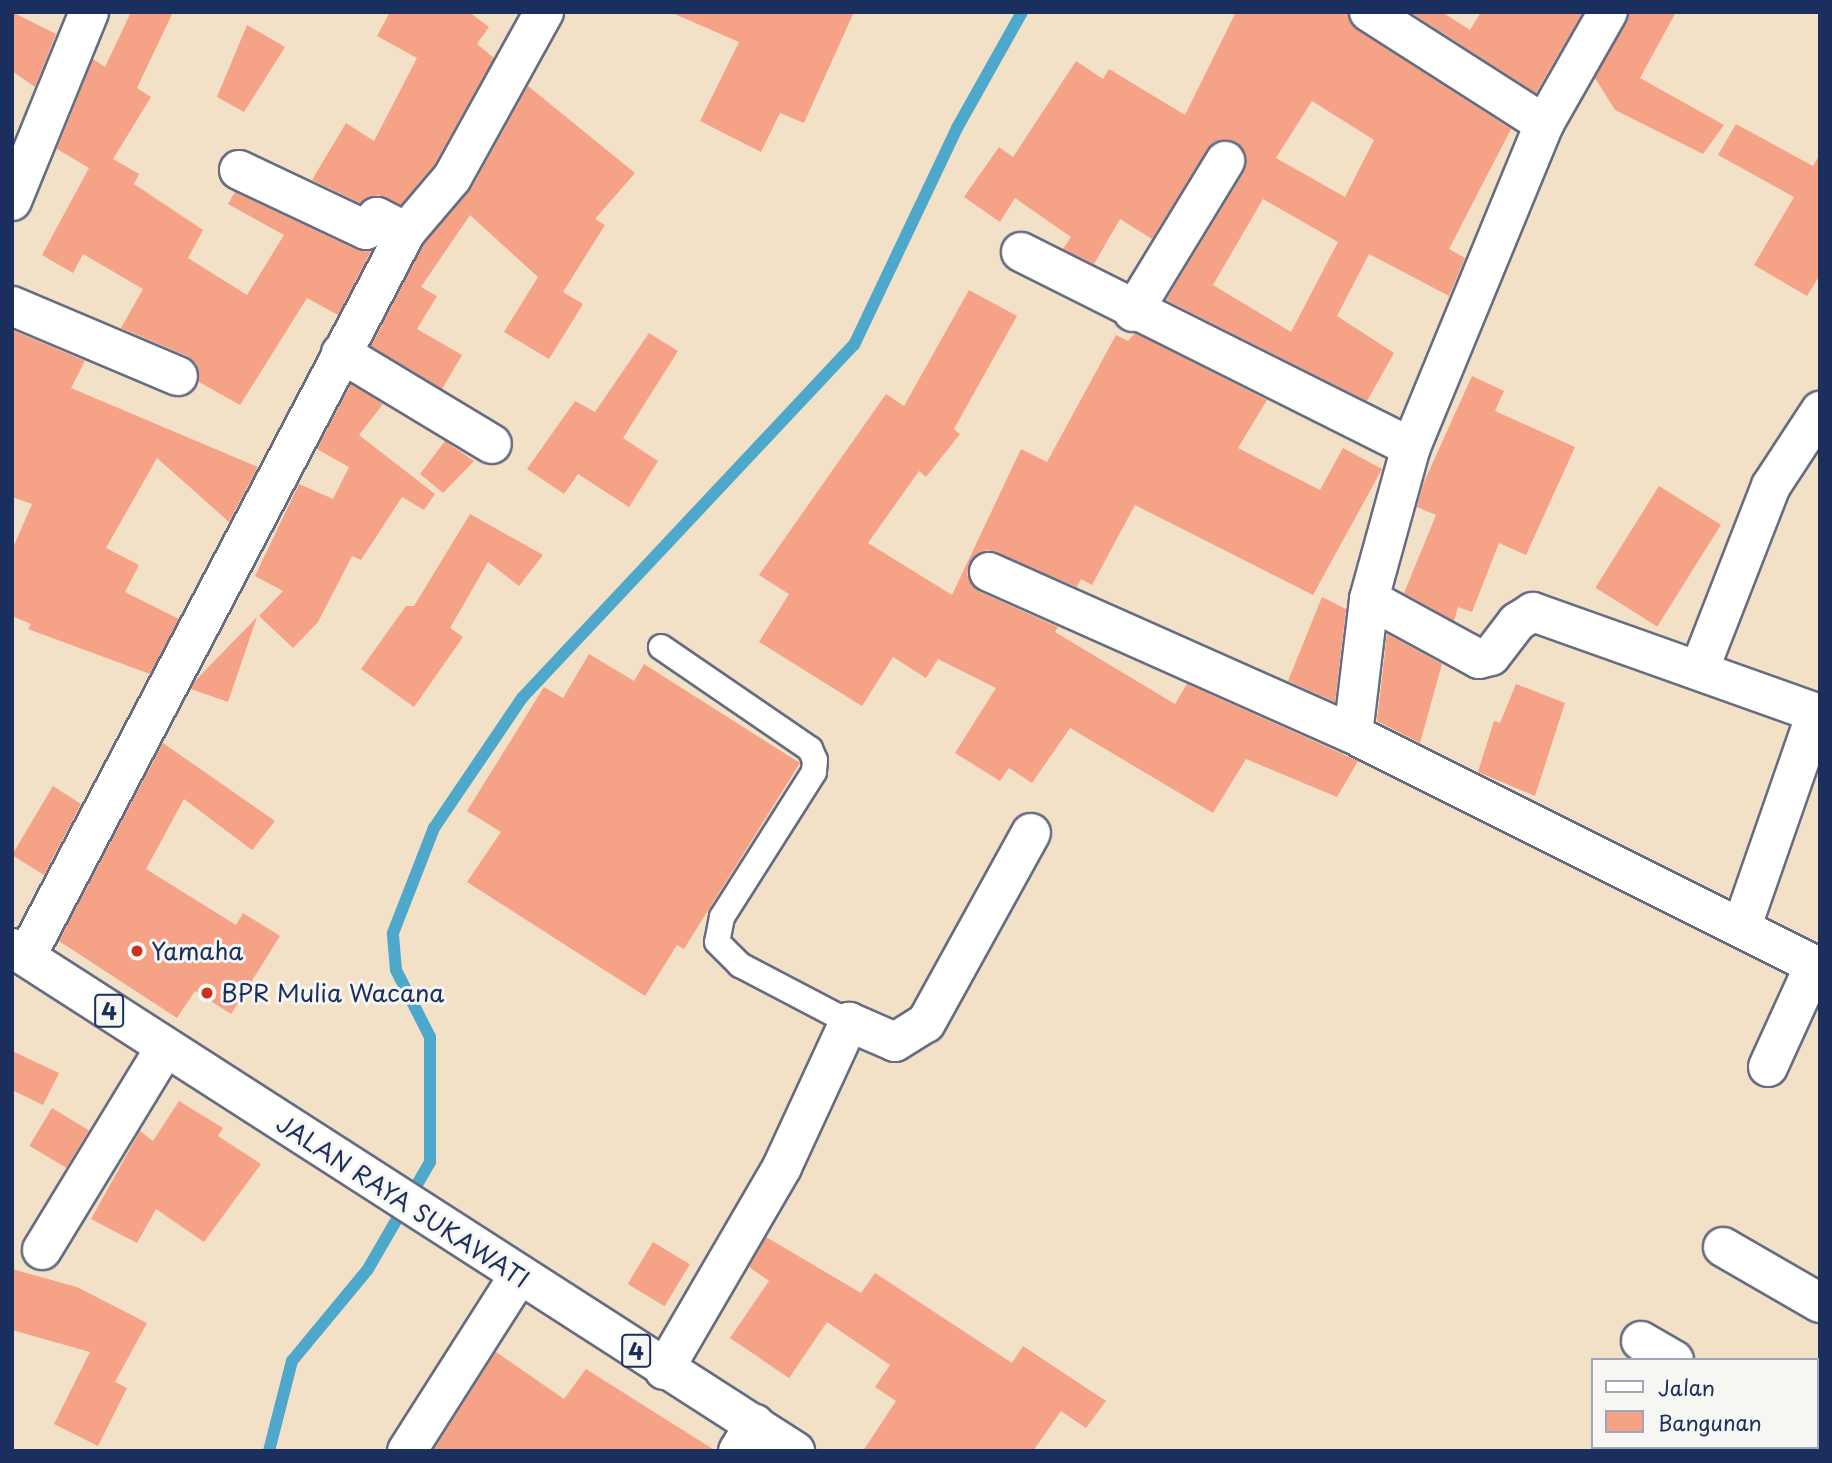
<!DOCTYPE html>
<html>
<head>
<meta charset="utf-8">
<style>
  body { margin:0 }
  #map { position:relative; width:1832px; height:1463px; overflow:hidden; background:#f2e1c7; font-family:"Playpen Sans",sans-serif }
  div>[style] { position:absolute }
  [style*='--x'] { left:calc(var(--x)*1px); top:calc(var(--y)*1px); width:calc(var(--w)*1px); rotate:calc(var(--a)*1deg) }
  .stream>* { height:12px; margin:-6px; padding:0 6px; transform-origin:6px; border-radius:6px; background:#4da8cb }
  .building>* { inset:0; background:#f6a287; transform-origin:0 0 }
  .roads { filter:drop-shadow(2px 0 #666d83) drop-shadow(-2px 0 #666d83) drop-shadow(0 2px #666d83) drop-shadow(0 -2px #666d83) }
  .service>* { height:24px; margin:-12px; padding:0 12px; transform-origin:12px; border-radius:12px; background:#fff }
  .minor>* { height:38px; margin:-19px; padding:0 19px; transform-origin:19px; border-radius:19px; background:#fff }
  .tertiary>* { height:38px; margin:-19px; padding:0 19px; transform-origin:19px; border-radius:19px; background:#fff }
  .trunk>* { height:38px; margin:-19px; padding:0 19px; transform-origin:19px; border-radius:19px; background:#fff }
  .dots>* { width:19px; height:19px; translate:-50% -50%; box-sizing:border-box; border:4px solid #f6f6f2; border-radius:50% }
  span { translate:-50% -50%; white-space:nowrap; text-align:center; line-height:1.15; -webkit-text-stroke:6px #f6f6f2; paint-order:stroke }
  .shield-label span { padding:2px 5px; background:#f6f6f2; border:2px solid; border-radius:5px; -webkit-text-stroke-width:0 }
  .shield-label { font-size:23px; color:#1b2f5e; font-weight:700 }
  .poi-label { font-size:24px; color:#1b2f5e }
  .left { translate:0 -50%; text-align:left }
  .street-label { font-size:24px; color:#1b2f5e }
  .frame { position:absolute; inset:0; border:14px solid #1b2f5e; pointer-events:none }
  .legend { position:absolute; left:1591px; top:1358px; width:228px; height:91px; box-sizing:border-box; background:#f6f6f2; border:2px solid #9ea6b7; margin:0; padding:9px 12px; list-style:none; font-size:21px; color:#1b2f5e }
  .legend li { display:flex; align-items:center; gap:14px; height:35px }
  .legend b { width:35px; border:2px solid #9ea6b7 }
</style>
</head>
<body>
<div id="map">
  <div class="stream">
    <div style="--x:269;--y:1451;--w:93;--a:-75.7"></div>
    <div style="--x:292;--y:1361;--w:119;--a:-50.4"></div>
    <div style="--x:368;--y:1269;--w:124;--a:-59.9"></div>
    <div style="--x:430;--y:1162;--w:125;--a:-90"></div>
    <div style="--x:430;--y:1037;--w:75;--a:-116.9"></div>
    <div style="--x:396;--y:970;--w:37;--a:-95"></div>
    <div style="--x:393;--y:933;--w:113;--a:-68.7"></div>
    <div style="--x:434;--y:828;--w:157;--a:-55.9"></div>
    <div style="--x:522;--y:698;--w:485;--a:-46.8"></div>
    <div style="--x:854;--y:345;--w:240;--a:-64.6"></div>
    <div style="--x:957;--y:128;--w:133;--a:-60.7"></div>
  </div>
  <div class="building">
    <div style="clip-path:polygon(12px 12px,56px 34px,35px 87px,12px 71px)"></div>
    <div style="clip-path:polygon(131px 12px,173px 12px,137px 88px,151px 97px,113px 159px,139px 174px,134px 184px,203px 230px,188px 258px,247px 295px,284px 235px,228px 204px,235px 192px,357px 250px,371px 251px,338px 315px,307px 298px,240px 405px,199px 382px,196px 363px,187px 356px,121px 328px,143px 289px,83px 254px,73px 273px,42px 255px,89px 168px,57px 149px,93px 59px,105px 67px)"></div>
    <div style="clip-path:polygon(390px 12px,469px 12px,489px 27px,477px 44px,494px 58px,434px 165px,401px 205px,378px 195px,360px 203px,312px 180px,346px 123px,374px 141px,417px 58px,377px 36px)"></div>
    <div style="clip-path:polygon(670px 12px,854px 12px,804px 123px,780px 113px,761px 152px,700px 121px,739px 42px)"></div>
    <div style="clip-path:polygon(evenodd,1236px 12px,1347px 12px,1357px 30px,1511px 129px,1449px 249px,1465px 258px,1449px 296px,1369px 254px,1337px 316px,1394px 353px,1367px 401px,1166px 300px,1244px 172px,1244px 151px,1236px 142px,1215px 142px,1207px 149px,1152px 239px,1120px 219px,1094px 264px,1063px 249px,1071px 237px,1015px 198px,1000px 222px,964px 197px,999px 147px,1013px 157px,1076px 61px,1103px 79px,1109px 69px,1185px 115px,1236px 12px,1312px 101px,1374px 140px,1345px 197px,1276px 158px,1312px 101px,1236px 12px,1263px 199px,1338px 242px,1291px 332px,1213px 285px,1263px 199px)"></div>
    <div style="clip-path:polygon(1410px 12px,1442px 12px,1470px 30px,1481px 12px,1583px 12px,1536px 93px)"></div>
    <div style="clip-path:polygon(1630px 12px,1676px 12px,1640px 78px,1724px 125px,1703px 154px,1615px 110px,1595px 78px)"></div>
    <div style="clip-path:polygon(247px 25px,285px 47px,244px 112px,217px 97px)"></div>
    <div style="clip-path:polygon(528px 86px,635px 173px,595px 219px,605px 225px,563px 292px,583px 304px,549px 359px,504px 332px,538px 277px,470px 215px,421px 287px,437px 296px,417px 329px,462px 355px,442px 389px,371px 346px,424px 244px,471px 189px)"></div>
    <div style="clip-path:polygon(1736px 124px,1813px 166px,1820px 154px,1820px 275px,1807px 296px,1754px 265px,1794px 197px,1718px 155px)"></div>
    <div style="clip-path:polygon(969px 290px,1017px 316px,954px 429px,960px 434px,926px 477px,919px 471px,868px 543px,952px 595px,1021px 449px,1047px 462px,1116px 335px,1128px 341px,1135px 333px,1267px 400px,1238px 448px,1320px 490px,1343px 448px,1382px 469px,1313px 595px,1135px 505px,1092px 585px,1081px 579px,1077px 587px,987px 550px,976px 555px,967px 575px,980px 592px,1058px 627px,1055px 632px,1175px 704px,1187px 684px,1358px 761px,1337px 797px,1246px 759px,1213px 813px,1070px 728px,1032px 783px,1009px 768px,1000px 781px,955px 753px,996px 688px,938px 659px,926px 678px,893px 657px,862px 706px,759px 642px,789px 594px,759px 575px,886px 394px,904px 406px)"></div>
    <div style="clip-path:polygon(12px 330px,85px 361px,71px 388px,258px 467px,229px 522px,157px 458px,106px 548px,139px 565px,125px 592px,179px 619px,150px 674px,28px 629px,31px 624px,12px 616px,12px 550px,32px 504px,12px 497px)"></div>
    <div style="clip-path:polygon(649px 333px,678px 351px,623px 438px,658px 461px,629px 507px,578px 474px,564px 494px,527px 469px,575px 401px,595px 412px)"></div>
    <div style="clip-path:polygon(1472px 376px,1504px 391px,1495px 411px,1575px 447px,1526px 555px,1499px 543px,1472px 612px,1458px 607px,1454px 621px,1404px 593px,1436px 515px,1417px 507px,1424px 482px)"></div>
    <div style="clip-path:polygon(351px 384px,383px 404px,359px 435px,435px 494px,424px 510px,402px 497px,361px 560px,352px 556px,318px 622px,293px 648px,259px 616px,283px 591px,255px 576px,299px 484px,333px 499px,349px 467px,317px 449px)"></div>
    <div style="clip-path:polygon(445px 441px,474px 461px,443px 493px,420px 474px)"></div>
    <div style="left:1659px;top:486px;width:73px;height:120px;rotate:32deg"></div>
    <div style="clip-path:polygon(470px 514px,543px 555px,519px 586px,488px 562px,450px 628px,463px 637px,414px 707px,361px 669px,406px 606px,414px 606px)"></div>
    <div style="clip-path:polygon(1322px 597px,1346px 609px,1335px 702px,1288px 681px)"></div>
    <div style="clip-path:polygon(257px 617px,228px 702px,191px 689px,195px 681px)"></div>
    <div style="clip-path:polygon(1387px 634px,1442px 664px,1420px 743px,1377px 721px)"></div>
    <div style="clip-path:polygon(589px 654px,634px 681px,644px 664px,800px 763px,684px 949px,677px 945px,645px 996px,467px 882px,501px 832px,467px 811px,544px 687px,563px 698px)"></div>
    <div style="clip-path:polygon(1516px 684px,1565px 703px,1535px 796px,1478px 772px,1494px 721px,1500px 723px)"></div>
    <div style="clip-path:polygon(163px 743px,275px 821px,252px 850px,184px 799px,146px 869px,236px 925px,243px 913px,280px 936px,231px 1014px,195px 991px,177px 1018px,59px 941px)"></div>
    <div style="clip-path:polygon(53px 786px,81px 804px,44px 875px,12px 855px)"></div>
    <div style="clip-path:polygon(12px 1051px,59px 1073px,43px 1105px,12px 1090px)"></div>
    <div style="clip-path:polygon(179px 1101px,223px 1128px,218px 1136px,261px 1164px,204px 1242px,156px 1209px,137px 1243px,91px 1219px,140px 1131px,153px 1141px)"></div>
    <div style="left:52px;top:1108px;width:43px;height:44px;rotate:31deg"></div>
    <div style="clip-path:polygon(766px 1237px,861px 1293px,875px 1273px,1012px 1363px,1023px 1346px,1106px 1401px,1086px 1428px,1061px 1411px,1033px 1451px,863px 1451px,896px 1401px,875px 1387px,890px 1365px,827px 1322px,789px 1378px,730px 1338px,769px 1281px,749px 1267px)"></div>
    <div style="left:653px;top:1242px;width:43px;height:49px;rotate:31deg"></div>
    <div style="clip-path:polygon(12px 1269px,77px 1287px,147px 1323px,115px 1382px,127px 1388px,98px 1446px,54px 1424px,90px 1352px,12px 1330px)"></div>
    <div style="clip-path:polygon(496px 1352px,564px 1399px,586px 1369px,716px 1451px,433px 1451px)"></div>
  </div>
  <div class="roads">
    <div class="service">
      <div style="--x:661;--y:647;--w:181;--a:34.4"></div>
      <div style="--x:810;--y:749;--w:12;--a:66"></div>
      <div style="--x:815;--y:760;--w:12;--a:95"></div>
      <div style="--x:814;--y:772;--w:172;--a:122.4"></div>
      <div style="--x:722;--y:917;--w:25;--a:101"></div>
      <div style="--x:717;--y:942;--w:33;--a:45"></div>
      <div style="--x:740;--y:965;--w:123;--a:27.6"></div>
    </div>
    <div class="minor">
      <div style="--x:1369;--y:12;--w:208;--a:32.6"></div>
      <div style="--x:239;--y:170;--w:140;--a:25.3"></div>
      <div style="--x:366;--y:230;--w:17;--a:-50"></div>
      <div style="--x:377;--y:217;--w:33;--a:27"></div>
      <div style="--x:1021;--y:252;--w:436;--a:26.6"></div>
      <div style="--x:12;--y:306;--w:180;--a:22.9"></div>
      <div style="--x:1133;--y:312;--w:177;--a:-58.6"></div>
      <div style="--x:341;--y:353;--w:176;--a:31.1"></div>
      <div style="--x:989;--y:572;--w:398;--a:24"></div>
      <div style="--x:1353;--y:734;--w:522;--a:26.61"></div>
      <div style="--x:1369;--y:599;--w:125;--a:28.6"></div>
      <div style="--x:1479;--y:659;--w:12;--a:-14"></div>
      <div style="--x:1491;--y:656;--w:43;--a:-52.6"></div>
      <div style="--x:1517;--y:622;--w:19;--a:-32"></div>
      <div style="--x:1533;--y:612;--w:305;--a:19.6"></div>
      <div style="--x:1700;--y:668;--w:195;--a:-68.7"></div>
      <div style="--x:1771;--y:486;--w:90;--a:-56.8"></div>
      <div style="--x:1353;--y:734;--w:136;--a:-83.2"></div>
      <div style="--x:1369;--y:599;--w:158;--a:-74.6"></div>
      <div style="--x:1411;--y:447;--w:349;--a:-67.6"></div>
      <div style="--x:1544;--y:124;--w:129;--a:-60.3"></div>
      <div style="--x:1742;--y:926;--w:225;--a:-70.8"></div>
      <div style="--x:26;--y:957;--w:819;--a:-62.34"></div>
      <div style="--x:406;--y:232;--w:71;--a:-49.6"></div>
      <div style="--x:452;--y:178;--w:190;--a:-61"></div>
      <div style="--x:1768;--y:1067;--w:111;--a:-65.5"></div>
      <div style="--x:1723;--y:1247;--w:112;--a:30"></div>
      <div style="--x:42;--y:1250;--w:237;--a:-58.7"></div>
      <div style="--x:1641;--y:1341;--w:38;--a:30"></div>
      <div style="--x:664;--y:1370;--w:235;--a:-59.8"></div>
      <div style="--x:782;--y:1167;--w:160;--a:-65.2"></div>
      <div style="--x:849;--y:1022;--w:50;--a:23.5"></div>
      <div style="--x:895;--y:1042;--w:36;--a:-32"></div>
      <div style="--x:926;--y:1023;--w:217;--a:-61.1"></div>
      <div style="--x:1816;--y:1439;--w:4;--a:27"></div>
      <div style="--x:407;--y:1451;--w:206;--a:-57.5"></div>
      <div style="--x:738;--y:1451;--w:32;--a:-58"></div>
    </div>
    <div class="tertiary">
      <div style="--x:12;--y:201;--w:204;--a:-67.8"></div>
    </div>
    <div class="trunk">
      <div style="--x:12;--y:948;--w:931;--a:32.72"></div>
    </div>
  </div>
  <div class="dots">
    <div style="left:137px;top:951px;background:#c8321e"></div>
    <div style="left:207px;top:993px;background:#c8321e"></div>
  </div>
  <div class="shield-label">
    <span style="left:109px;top:1011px">4</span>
    <span style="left:636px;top:1351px">4</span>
  </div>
  <div class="poi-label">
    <span class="left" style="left:151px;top:951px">Yamaha</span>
    <span class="left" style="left:221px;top:993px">BPR Mulia Wacana</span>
  </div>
  <div class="street-label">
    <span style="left:403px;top:1201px;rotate:33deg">JALAN RAYA SUKAWATI</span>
  </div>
  <div class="frame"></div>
  <ul class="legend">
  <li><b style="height:9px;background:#fff"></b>Jalan</li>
  <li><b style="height:19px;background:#f6a287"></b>Bangunan</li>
  </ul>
</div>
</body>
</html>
